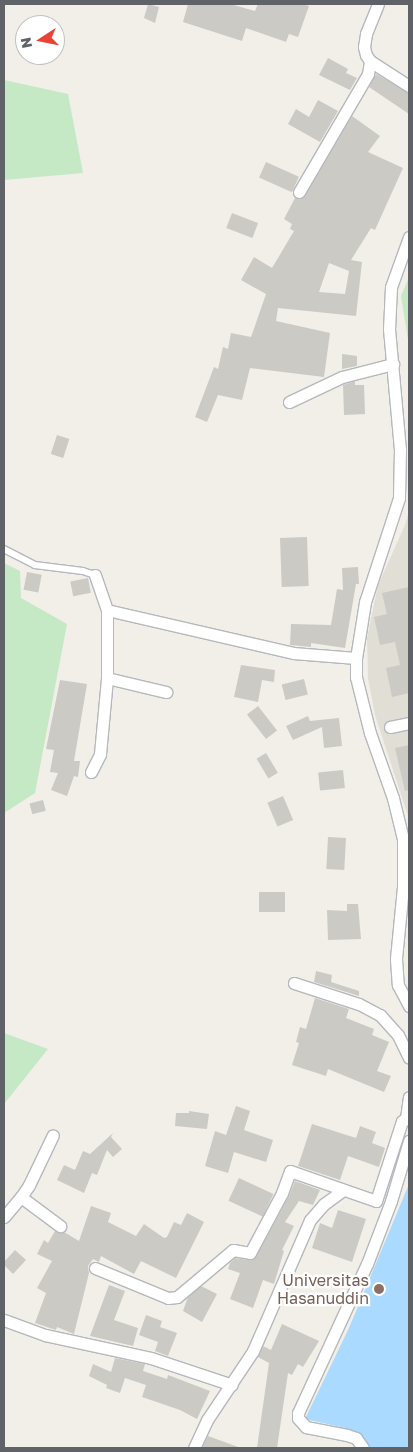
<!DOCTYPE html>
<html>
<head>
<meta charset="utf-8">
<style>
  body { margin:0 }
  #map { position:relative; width:413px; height:1452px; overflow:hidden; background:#f1efe8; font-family:"Golos Text",sans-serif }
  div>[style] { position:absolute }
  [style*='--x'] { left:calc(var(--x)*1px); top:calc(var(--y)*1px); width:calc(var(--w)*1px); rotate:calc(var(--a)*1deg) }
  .education>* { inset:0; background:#e1ded6 }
  .green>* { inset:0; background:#c5e8c5 }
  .water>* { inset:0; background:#aadaff }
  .building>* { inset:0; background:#cccac5; transform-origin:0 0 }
  .roads { filter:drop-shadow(1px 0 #b5b8bc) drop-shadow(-1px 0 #b5b8bc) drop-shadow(0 1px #b5b8bc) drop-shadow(0 -1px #b5b8bc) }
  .lane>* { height:5.5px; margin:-2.75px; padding:0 2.75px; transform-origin:2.75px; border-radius:2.75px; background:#fff }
  .street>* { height:11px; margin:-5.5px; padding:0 5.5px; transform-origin:5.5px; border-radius:5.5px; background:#fff }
  .dots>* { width:14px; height:14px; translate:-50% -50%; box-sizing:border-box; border:2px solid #fff; border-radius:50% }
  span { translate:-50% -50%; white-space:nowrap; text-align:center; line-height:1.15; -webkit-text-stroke:4.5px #fff; paint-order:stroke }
  .education-label { font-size:16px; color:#785e54 }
  .right { translate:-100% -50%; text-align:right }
  .frame { position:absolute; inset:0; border:5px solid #5f6368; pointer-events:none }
  .north { position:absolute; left:15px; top:15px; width:50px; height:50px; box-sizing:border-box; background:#fff; border:1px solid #bfc1c3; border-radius:50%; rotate:259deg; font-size:14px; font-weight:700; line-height:20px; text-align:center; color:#5f6368 }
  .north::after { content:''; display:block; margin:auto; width:18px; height:22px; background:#ea4335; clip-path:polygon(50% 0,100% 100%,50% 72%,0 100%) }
</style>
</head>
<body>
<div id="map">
  <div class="education">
    <div style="clip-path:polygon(409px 511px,409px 819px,375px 715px,368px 678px,367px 638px,378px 585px,405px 525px)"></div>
  </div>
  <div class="green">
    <div style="clip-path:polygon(4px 80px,68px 94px,83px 173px,4px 180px)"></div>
    <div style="clip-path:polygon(409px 277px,409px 346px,401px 296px)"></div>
    <div style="clip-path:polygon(4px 563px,20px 571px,21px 598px,67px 624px,35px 793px,4px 813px)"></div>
    <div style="clip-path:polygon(4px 1033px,48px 1049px,4px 1104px)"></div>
  </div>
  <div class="water">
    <div style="clip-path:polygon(409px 1184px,409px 1448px,369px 1448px,360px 1435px,345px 1428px,305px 1419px,349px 1328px)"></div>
  </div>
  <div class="building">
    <div style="clip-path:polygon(148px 4px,159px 7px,155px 23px,144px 18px)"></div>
    <div style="clip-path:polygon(188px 4px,230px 4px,255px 11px,258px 4px,302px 4px,309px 6px,298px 37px,289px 34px,286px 42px,246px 28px,242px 41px,183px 22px)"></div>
    <div style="clip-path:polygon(328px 58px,348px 69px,346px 73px,357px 78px,350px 90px,319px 75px)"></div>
    <div style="clip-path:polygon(376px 74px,409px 93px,409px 114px,369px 87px)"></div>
    <div style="clip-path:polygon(318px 100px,338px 111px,320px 142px,288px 124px,296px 109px,309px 117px)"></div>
    <div style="clip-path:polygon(evenodd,352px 116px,380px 136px,368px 152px,403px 168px,375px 230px,371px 228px,351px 260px,362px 262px,356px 316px,278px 308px,276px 321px,330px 333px,324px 377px,250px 368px,242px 400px,218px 395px,207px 422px,195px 417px,214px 367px,218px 369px,223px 347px,228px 349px,231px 333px,251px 337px,266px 294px,241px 280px,254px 257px,272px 268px,294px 231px,290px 229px,292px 224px,284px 219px,295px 198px,299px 199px,305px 196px,352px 116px,329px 263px,349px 271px,345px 294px,319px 292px,329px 263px)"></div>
    <div style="left:266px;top:162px;width:36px;height:17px;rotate:24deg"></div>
    <div style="left:232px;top:213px;width:28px;height:16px;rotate:21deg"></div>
    <div style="clip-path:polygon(342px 354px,357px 356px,357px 366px,342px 369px)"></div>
    <div style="clip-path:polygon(355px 381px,355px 385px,364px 385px,365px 414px,344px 415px,343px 385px)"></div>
    <div style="left:57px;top:435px;width:13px;height:20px;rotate:18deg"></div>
    <div style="left:307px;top:537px;width:49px;height:27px;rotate:88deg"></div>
    <div style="clip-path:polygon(358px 567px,359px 584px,356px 584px,345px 648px,311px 643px,311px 647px,290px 645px,291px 624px,331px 625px,337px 589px,343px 590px,342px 568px)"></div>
    <div style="left:27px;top:572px;width:15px;height:18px;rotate:11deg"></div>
    <div style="left:88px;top:578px;width:15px;height:18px;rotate:79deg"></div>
    <div style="clip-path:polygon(409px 587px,409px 693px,392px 697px,386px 668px,400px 665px,395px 642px,380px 645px,374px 617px,387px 614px,382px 593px)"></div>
    <div style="clip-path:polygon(241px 665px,275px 670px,274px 682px,262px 680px,258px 702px,234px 697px)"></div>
    <div style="left:304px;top:679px;width:16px;height:23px;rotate:76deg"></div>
    <div style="clip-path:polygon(60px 680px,87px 684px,74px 761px,80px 761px,78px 777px,74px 776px,67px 796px,51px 790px,58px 773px,50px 772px,54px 750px,46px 749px)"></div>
    <div style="left:258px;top:706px;width:31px;height:14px;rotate:52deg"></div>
    <div style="clip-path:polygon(308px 716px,310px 721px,339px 718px,342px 746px,324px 748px,322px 727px,293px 740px,286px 726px)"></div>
    <div style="clip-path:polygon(409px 745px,409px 790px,405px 791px,395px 748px)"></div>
    <div style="left:266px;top:753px;width:23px;height:11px;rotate:59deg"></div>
    <div style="left:343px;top:770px;width:18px;height:25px;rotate:84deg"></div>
    <div style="left:283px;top:796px;width:26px;height:17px;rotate:67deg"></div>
    <div style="left:43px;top:800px;width:11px;height:14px;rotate:75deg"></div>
    <div style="left:328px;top:837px;width:18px;height:32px;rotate:3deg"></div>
    <div style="left:259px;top:892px;width:26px;height:20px"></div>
    <div style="clip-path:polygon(347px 904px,358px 904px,361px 939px,328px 940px,327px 910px,347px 911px)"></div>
    <div style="clip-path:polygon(316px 971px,332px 975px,331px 982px,359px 991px,359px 996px,314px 982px)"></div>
    <div style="clip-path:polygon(315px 998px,349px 1009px,346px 1018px,374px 1029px,372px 1035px,389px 1042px,377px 1071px,391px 1076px,384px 1092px,328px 1069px,326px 1076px,292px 1065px,299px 1043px,296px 1042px,300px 1027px,306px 1029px)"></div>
    <div style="clip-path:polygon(236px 1106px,250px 1111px,244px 1130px,273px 1140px,266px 1162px,234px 1152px,228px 1173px,205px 1166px,215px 1131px,226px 1135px)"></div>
    <div style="clip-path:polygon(189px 1111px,209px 1114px,207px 1129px,175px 1126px,176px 1113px,189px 1113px)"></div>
    <div style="clip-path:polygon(312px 1124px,356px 1138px,360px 1126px,376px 1132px,372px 1143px,385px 1148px,379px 1167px,348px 1156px,340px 1180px,298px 1166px)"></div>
    <div style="clip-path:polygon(113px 1133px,111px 1137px,122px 1149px,113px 1157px,107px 1150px,97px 1175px,92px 1173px,84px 1193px,57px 1180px,64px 1165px,75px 1170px,83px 1151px,90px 1154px)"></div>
    <div style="left:239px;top:1178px;width:38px;height:25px;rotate:25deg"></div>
    <div style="clip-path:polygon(295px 1181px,320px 1190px,313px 1205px,299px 1201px,285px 1222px,294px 1226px,282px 1250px,284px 1251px,274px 1284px,263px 1280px,253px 1308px,230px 1299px,240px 1273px,228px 1269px,230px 1263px,235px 1258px,249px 1260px,256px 1257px,289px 1196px)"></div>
    <div style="clip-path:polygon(91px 1206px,111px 1213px,108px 1222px,136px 1236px,144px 1224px,164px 1238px,167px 1237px,174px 1222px,181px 1225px,187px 1213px,204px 1222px,176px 1278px,141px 1261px,134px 1274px,101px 1256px,99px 1262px,93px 1259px,88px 1266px,89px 1273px,74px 1334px,57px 1327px,56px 1330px,35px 1323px,46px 1293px,37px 1288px,52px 1261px,37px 1254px,44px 1240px,48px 1243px,55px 1231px,60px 1233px,64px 1232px,79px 1241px)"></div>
    <div style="clip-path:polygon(338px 1210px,366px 1219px,352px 1262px,312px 1248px,320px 1223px,332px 1228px)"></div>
    <div style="clip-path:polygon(15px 1250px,26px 1260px,13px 1274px,4px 1265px,4px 1262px)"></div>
    <div style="clip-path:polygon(109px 1285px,125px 1291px,114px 1320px,138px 1328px,133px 1346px,90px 1336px)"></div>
    <div style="clip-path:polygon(201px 1286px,217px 1294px,202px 1322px,183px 1311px,188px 1297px)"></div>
    <div style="clip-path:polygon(146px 1315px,162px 1321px,160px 1327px,177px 1333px,168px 1356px,155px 1351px,158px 1342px,139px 1335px)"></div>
    <div style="clip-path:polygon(282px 1324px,319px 1341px,303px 1367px,298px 1364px,292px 1375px,288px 1373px,277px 1448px,257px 1448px,269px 1363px,258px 1357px,263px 1346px,271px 1350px)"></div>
    <div style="clip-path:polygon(115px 1358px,145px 1364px,143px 1371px,167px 1379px,168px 1375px,210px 1391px,197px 1419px,180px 1410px,142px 1397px,146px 1385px,125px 1378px,120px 1393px,106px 1388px,107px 1385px,89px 1376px,93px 1364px,111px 1372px)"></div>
    <div style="clip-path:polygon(208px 1436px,238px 1447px,238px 1448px,202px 1448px)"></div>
  </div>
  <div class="roads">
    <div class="lane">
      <div style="--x:4;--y:549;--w:35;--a:27"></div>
      <div style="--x:35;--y:565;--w:48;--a:7.1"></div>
      <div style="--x:83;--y:571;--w:13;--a:18"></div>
    </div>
    <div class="street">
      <div style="--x:378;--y:4;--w:32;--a:112"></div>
      <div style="--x:366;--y:34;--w:13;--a:99"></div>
      <div style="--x:364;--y:47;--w:8;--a:76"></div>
      <div style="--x:366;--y:55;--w:7;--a:56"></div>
      <div style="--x:370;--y:61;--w:46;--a:32.7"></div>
      <div style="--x:299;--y:192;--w:137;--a:-59.7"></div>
      <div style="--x:368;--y:74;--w:13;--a:-81"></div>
      <div style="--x:409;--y:237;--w:53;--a:109.8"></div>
      <div style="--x:391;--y:287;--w:42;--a:92.7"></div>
      <div style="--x:389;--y:329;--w:121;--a:84.8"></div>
      <div style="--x:400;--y:449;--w:49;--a:91.2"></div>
      <div style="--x:399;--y:498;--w:109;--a:108.1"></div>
      <div style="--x:365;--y:602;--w:57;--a:99.1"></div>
      <div style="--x:356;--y:658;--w:19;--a:90"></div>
      <div style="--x:356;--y:677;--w:58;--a:76"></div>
      <div style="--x:370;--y:733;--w:69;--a:70.5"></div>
      <div style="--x:393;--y:798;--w:42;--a:76.3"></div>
      <div style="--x:403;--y:839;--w:48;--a:90"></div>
      <div style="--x:403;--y:887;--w:72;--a:95.6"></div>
      <div style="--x:396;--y:959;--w:26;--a:86"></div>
      <div style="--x:398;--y:985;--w:24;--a:62"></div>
      <div style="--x:289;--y:402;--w:59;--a:-25.3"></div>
      <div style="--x:342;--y:377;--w:53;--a:-14.3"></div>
      <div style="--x:107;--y:610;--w:191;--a:13"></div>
      <div style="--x:293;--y:653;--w:63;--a:4.5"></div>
      <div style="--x:107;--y:678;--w:61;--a:13.3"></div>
      <div style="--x:390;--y:727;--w:19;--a:-12"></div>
      <div style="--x:91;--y:772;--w:20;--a:-63"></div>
      <div style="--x:100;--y:754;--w:76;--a:-84.7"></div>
      <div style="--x:107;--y:678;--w:68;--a:-90"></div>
      <div style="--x:107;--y:610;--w:37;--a:-109"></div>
      <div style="--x:294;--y:983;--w:68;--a:17.9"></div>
      <div style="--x:359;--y:1004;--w:24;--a:28"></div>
      <div style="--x:380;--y:1015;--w:27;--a:48"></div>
      <div style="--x:398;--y:1035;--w:25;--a:64"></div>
      <div style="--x:406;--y:1118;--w:21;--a:-82"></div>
      <div style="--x:21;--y:1197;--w:14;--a:-56"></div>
      <div style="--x:29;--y:1185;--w:55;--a:-64.4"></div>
      <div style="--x:4;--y:1217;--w:26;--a:-50"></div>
      <div style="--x:21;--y:1197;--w:49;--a:36.6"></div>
      <div style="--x:95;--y:1268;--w:79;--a:22.3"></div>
      <div style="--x:168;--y:1298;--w:9;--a:-6"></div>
      <div style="--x:177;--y:1297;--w:73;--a:-40"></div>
      <div style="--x:233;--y:1250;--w:17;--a:10"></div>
      <div style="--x:250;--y:1253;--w:68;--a:-61.9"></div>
      <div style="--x:282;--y:1193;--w:23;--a:-70"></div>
      <div style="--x:290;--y:1171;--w:91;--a:19.2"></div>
      <div style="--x:376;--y:1201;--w:84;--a:-72"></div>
      <div style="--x:402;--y:1121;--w:8;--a:-23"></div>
      <div style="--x:4;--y:1320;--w:44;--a:20.1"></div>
      <div style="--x:45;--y:1335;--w:108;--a:12.2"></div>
      <div style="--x:151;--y:1358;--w:85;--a:18.4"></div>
      <div style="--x:194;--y:1448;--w:31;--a:-65"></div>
      <div style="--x:207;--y:1420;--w:83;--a:-56.3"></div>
      <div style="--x:253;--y:1351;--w:143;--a:-66.5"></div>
      <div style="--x:310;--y:1220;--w:21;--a:-49"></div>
      <div style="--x:324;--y:1204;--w:24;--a:-36"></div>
      <div style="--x:363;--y:1448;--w:12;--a:-125"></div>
      <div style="--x:356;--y:1438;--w:9;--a:-162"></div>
      <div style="--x:347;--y:1435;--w:42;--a:-169"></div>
      <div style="--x:306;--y:1427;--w:12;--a:-132"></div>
      <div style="--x:298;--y:1418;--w:5;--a:-90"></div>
      <div style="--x:298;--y:1413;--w:164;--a:-65.2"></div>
      <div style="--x:367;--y:1264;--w:67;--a:-69.1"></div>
      <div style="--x:391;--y:1201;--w:63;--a:-73.3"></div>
    </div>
  </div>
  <div class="dots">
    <div style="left:379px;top:1289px;background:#8d6e63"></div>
  </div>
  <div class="education-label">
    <span class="right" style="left:369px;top:1289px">Universitas<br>Hasanuddin</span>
  </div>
  <div class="frame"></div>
  <div class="north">N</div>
</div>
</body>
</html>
